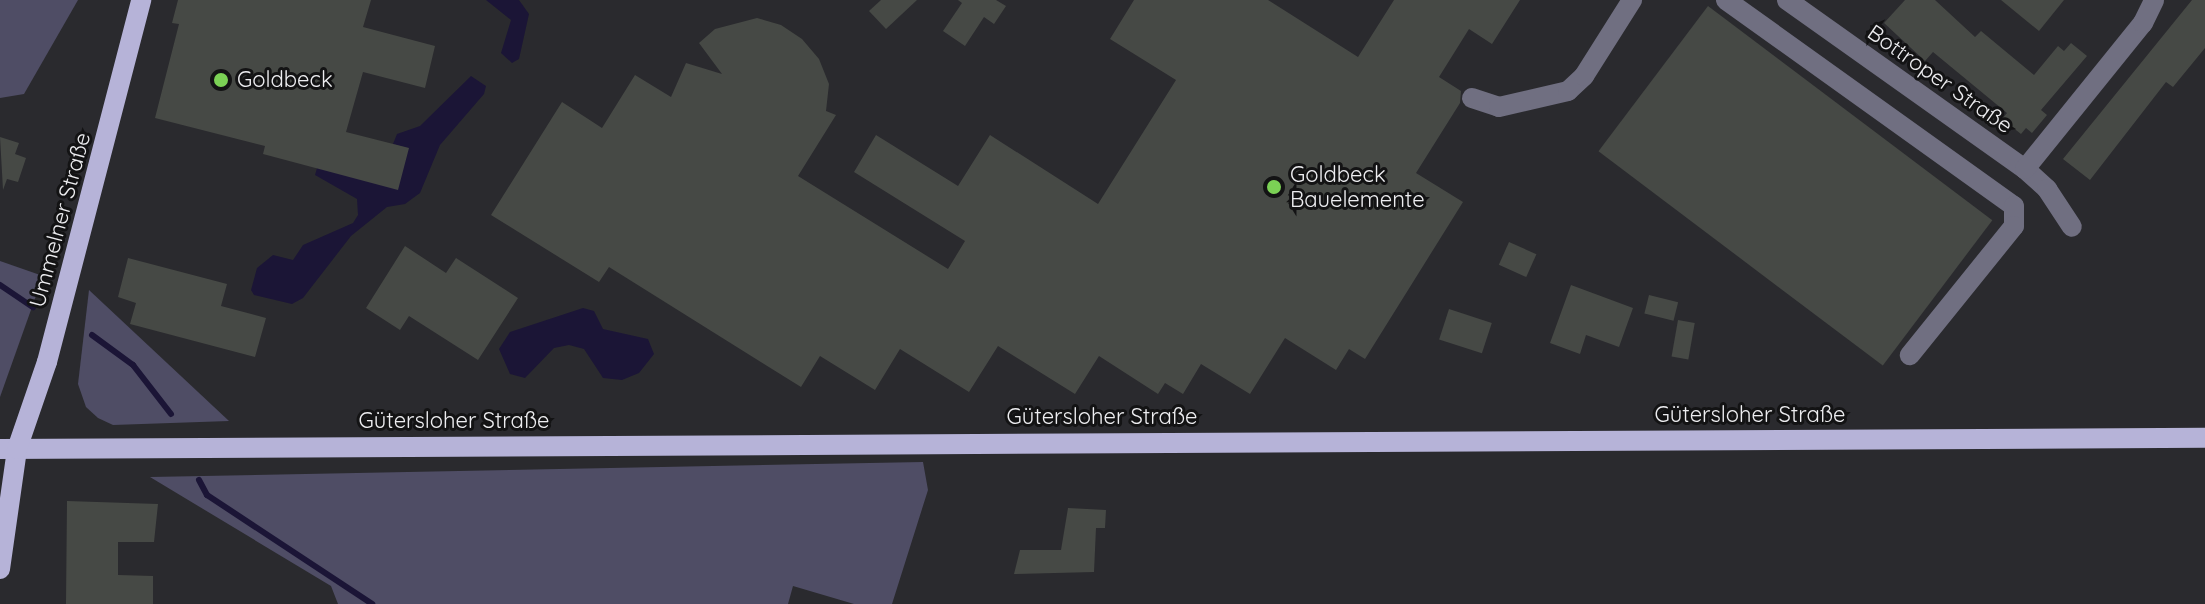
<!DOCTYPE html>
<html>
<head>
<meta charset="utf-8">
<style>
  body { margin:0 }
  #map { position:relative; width:2205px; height:604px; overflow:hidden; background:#2a2a2e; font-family:Quicksand,sans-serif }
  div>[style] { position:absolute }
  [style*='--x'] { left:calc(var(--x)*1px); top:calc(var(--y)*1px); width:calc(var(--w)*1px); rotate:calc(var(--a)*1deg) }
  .green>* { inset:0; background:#4f4d65 }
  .water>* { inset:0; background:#1b1536 }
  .stream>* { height:6px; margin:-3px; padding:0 3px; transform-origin:3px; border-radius:3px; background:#1b1536 }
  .building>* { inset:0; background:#464945; transform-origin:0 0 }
  .minor>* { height:20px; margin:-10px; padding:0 10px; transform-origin:10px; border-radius:10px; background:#706f81 }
  .major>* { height:20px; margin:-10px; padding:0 10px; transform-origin:10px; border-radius:10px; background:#b6b3d8 }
  .dots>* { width:22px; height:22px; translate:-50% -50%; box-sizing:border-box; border:4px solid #131314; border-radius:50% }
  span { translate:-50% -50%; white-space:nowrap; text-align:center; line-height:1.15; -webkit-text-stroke:6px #131314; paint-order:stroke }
  .street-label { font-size:22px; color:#ededf0 }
  .poi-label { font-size:22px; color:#ededf0 }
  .left { translate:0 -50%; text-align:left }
</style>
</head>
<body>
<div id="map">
  <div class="green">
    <div style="clip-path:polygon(0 0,78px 0,24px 94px,0 98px)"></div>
    <div style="clip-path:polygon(0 261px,43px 276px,0 397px)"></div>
    <div style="clip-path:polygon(89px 290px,229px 421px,113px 425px,98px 418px,86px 407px,78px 384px)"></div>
    <div style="clip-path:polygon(923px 462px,928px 490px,892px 604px,854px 604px,793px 586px,788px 604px,338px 604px,331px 586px,150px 477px)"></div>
  </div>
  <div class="water">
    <div style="clip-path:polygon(486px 0,519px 0,529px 14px,519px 59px,512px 63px,501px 53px,511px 20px)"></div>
    <div style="clip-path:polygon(471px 76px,486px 86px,484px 94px,440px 145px,420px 193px,405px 204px,387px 207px,351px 236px,303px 298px,292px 304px,254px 295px,251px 290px,257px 268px,273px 255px,293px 260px,303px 245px,353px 223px,358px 215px,357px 199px,315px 175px,317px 168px,408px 148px,393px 144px,397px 134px,420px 126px)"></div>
    <div style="clip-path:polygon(583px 308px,594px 311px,603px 329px,648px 339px,654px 354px,639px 373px,622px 380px,603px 378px,584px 349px,569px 345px,554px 348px,525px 378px,510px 374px,499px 349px,510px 332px)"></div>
  </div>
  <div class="stream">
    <div style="--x:0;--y:285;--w:40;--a:34"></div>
    <div style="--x:92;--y:335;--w:51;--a:36.2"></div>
    <div style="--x:133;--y:365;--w:62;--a:52.2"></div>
    <div style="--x:199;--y:480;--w:17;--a:62"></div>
    <div style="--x:207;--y:495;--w:198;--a:33.4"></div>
  </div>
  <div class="building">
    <div style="clip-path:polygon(178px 0,371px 0,363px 27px,435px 46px,425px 88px,363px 72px,346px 132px,409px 148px,398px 190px,263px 154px,265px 146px,155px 118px,179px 24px,172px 23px)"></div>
    <div style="clip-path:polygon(881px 0,917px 0,886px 29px,869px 11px)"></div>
    <div style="clip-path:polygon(958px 0,996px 0,1006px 6px,994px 24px,984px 17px,965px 46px,943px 31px,962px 3px)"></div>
    <div style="clip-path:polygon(1134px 0,1268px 0,1358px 57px,1394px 0,1520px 0,1492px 44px,1469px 29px,1439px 77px,1461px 91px,1460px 103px,1416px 173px,1463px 202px,1365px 359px,1349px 349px,1336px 370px,1285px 338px,1250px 394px,1201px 364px,1183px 394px,1165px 383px,1158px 394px,1099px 356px,1075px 394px,998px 346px,969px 392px,900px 349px,875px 390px,820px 356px,801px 387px,609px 267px,599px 282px,491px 215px,562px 102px,602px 128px,635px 75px,671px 97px,686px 63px,722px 74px,699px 43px,715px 29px,757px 18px,781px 25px,802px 39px,819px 59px,829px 84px,826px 111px,836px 115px,798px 176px,948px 269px,965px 241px,854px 172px,876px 135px,958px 186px,990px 135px,1098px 204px,1176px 80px,1110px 39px)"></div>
    <div style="clip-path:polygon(1905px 0,1935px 0,1975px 37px,1981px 31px,2034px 75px,2058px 46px,2064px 51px,2071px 43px,2087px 56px,2041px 110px,2047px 115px,2032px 133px,2026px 128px,2021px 134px,2002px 119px,2007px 113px,1933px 52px,1925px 61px,1884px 23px)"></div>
    <div style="clip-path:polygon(2001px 0,2064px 0,2039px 31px)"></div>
    <div style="clip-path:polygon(2192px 0,2205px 0,2205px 48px,2173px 87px,2166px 82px,2090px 180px,2063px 159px)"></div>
    <div style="left:1708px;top:6px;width:356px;height:182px;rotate:37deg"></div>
    <div style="clip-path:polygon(0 137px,19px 143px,15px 154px,26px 158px,18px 182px,7px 179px,3px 190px)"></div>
    <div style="left:1509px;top:242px;width:30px;height:25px;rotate:24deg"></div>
    <div style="clip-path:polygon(405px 246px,446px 273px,456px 258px,518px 298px,478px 360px,409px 316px,400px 330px,366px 308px)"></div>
    <div style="clip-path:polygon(128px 258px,227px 284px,221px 306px,266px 318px,255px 357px,130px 324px,136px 303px,118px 297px)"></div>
    <div style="clip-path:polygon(1571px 285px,1633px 308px,1619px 347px,1586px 335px,1580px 354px,1550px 343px)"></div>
    <div style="left:1649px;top:295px;width:30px;height:19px;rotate:14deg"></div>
    <div style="left:1449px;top:309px;width:45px;height:32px;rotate:18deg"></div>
    <div style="left:1678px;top:320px;width:17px;height:37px;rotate:10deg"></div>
    <div style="clip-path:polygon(67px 501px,158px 504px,154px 542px,118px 542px,118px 575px,153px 576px,153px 604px,66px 604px)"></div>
    <div style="clip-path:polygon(1068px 508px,1106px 510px,1105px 528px,1096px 528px,1094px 572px,1014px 574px,1020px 550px,1061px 550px)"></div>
  </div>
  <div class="minor">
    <div style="--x:1726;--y:0;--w:354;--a:35.6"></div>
    <div style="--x:2014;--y:206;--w:20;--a:90"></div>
    <div style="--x:2014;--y:226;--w:166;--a:128.9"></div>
    <div style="--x:1787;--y:0;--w:292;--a:35.4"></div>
    <div style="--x:2025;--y:169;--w:30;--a:42"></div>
    <div style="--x:2047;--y:189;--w:45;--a:56.7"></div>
    <div style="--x:1472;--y:98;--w:28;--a:18"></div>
    <div style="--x:1499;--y:107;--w:71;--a:-13.1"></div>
    <div style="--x:1568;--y:91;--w:22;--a:-43"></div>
    <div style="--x:1584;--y:76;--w:90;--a:-57.7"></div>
    <div style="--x:2025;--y:169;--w:188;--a:-51.1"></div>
    <div style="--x:2143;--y:23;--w:25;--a:-64"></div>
  </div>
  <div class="major">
    <div style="--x:0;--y:449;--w:2205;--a:-0.29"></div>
    <div style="--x:0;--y:569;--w:121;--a:-81.9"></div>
    <div style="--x:17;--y:449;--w:92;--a:-71"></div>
    <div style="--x:47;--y:362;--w:374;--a:-75.4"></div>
  </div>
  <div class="dots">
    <div style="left:221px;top:80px;background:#7bd155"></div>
    <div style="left:1274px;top:187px;background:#7bd155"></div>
  </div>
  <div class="street-label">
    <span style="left:1940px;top:79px;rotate:35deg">Bottroper Straße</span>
    <span style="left:60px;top:220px;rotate:-75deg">Ummelner Straße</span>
    <span style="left:1750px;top:415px">Gütersloher Straße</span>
    <span style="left:1102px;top:417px">Gütersloher Straße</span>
    <span style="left:454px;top:421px">Gütersloher Straße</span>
  </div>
  <div class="poi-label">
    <span class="left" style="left:237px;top:80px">Goldbeck</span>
    <span class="left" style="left:1290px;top:187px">Goldbeck<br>Bauelemente</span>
  </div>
</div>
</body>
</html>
